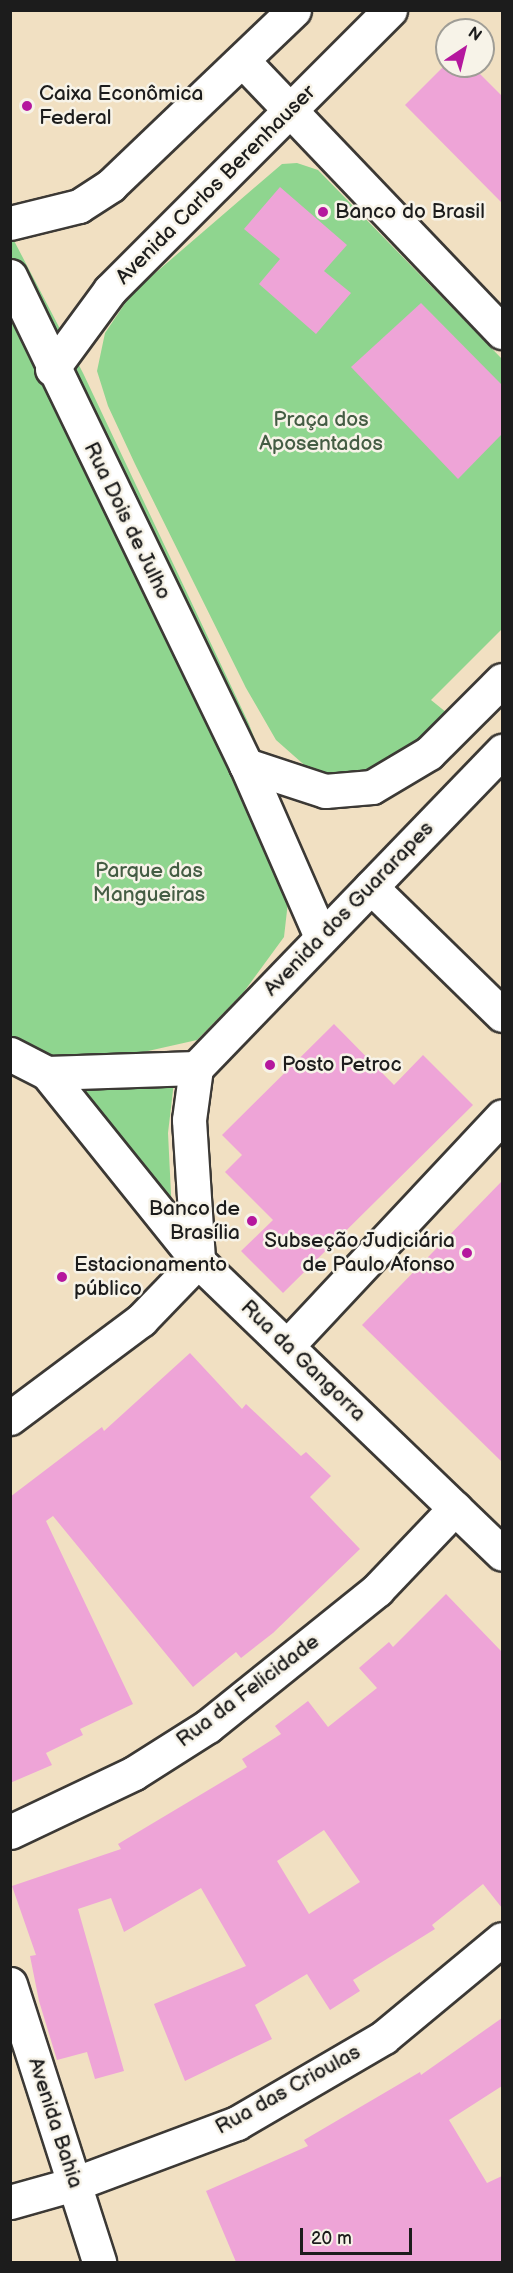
<!DOCTYPE html>
<html>
<head>
<meta charset="utf-8">
<style>
  body { margin:0 }
  #map { position:relative; width:513px; height:2273px; overflow:hidden; background:#f1e0c2; font-family:"Balsamiq Sans",sans-serif }
  div>[style] { position:absolute }
  [style*='--x'] { left:calc(var(--x)*1px); top:calc(var(--y)*1px); width:calc(var(--w)*1px); rotate:calc(var(--a)*1deg) }
  .green>* { inset:0; background:#8fd58f }
  .building>* { inset:0; background:#eea4d7 }
  .roads { filter:drop-shadow(2px 0 #3c3935) drop-shadow(-2px 0 #3c3935) drop-shadow(0 2px #3c3935) drop-shadow(0 -2px #3c3935) }
  .minor>* { height:33px; margin:-16.5px; padding:0 16.5px; transform-origin:16.5px; border-radius:16.5px; background:#fff }
  .tertiary>* { height:33px; margin:-16.5px; padding:0 16.5px; transform-origin:16.5px; border-radius:16.5px; background:#fff }
  .dots>* { width:16px; height:16px; translate:-50% -50%; box-sizing:border-box; border:3px solid #f7f3e8; border-radius:50% }
  span { translate:-50% -50%; white-space:nowrap; text-align:center; line-height:1.15; -webkit-text-stroke:5px #f7f3e8; paint-order:stroke }
  .poi-label { font-size:21px; color:#1c1c1c }
  .left { translate:0 -50%; text-align:left }
  .right { translate:-100% -50%; text-align:right }
  .street-label { font-size:21px; color:#1c1c1c }
  .park-label { font-size:21px; color:#445d44 }
  .frame { position:absolute; inset:0; border:12px solid #1c1c1c; pointer-events:none }
  .north { position:absolute; left:435px; top:18px; width:60px; height:60px; box-sizing:border-box; background:#f7f3e8; border:2px solid #9f9d96; border-radius:50%; rotate:35deg; font-size:16px; font-weight:700; line-height:24px; text-align:center; color:#1c1c1c }
  .north::after { content:''; display:block; margin:auto; width:21px; height:27px; background:#b5179e; clip-path:polygon(50% 0,100% 100%,50% 72%,0 100%) }
  .scale { position:absolute; left:300px; top:2228px; width:112px; height:27px; box-sizing:border-box; border:3px solid #1c1c1c; border-top:0; padding-left:8px; font-size:18px; line-height:21px; white-space:nowrap; color:#1c1c1c; -webkit-text-stroke:4px #f7f3e8; paint-order:stroke }
</style>
</head>
<body>
<div id="map">
  <div class="green">
    <div style="clip-path:polygon(297px 163px,318px 170px,502px 359px,502px 629px,431px 700px,452px 717px,403px 760px,344px 779px,310px 770px,276px 740px,246px 688px,135px 464px,108px 406px,97px 371px,105px 333px,132px 293px,282px 164px)"></div>
    <div style="clip-path:polygon(10px 233px,83px 373px,249px 724px,285px 819px,289px 893px,284px 937px,243px 993px,197px 1040px,50px 1073px,174px 1082px,168px 1133px,172px 1214px,11px 1049px)"></div>
  </div>
  <div class="building">
    <div style="clip-path:polygon(444px 66px,472px 66px,502px 96px,502px 203px,405px 105px)"></div>
    <div style="clip-path:polygon(280px 187px,347px 245px,324px 271px,351px 293px,316px 334px,259px 284px,280px 259px,244px 229px)"></div>
    <div style="clip-path:polygon(421px 303px,502px 385px,502px 434px,458px 479px,351px 367px)"></div>
    <div style="clip-path:polygon(334px 1024px,394px 1085px,423px 1055px,473px 1105px,283px 1293px,241px 1251px,273px 1220px,225px 1172px,242px 1155px,222px 1135px)"></div>
    <div style="clip-path:polygon(502px 1181px,502px 1462px,362px 1325px)"></div>
    <div style="clip-path:polygon(190px 1353px,242px 1409px,246px 1404px,301px 1456px,306px 1452px,331px 1476px,310px 1497px,360px 1549px,273px 1633px,241px 1658px,236px 1652px,193px 1687px,53px 1516px,46px 1521px,133px 1704px,80px 1729px,83px 1735px,46px 1753px,52px 1765px,10px 1783px,10px 1497px,102px 1427px,104px 1431px)"></div>
    <div style="clip-path:polygon(evenodd,446px 1594px,502px 1652px,502px 1908px,483px 1884px,432px 1925px,435px 1929px,353px 1980px,360px 1991px,330px 2010px,307px 1974px,255px 2005px,272px 2039px,185px 2081px,154px 2004px,246px 1966px,201px 1888px,124px 1932px,111px 1898px,78px 1909px,124px 2071px,95px 2079px,87px 2052px,57px 2060px,39px 2001px,30px 1956px,36px 1955px,12px 1886px,121px 1849px,118px 1844px,247px 1767px,242px 1759px,281px 1734px,275px 1726px,308px 1701px,328px 1727px,377px 1688px,359px 1668px,389px 1642px,393px 1647px,446px 1594px,324px 1830px,360px 1882px,309px 1914px,277px 1861px,324px 1830px)"></div>
    <div style="clip-path:polygon(502px 2018px,502px 2086px,449px 2120px,487px 2183px,502px 2176px,502px 2262px,236px 2262px,206px 2191px,308px 2146px,304px 2140px,420px 2072px,421px 2075px)"></div>
  </div>
  <div class="roads">
    <div class="minor">
      <div style="--x:243;--y:61;--w:375;--a:46.3"></div>
      <div style="--x:371;--y:887;--w:183;--a:44.3"></div>
      <div style="--x:288;--y:1345;--w:313;--a:-46.9"></div>
      <div style="--x:10;--y:1418;--w:164;--a:-36.8"></div>
      <div style="--x:141;--y:1320;--w:82;--a:-46"></div>
      <div style="--x:10;--y:1832;--w:137;--a:-25.4"></div>
      <div style="--x:134;--y:1773;--w:88;--a:-32.4"></div>
      <div style="--x:208;--y:1726;--w:217;--a:-38.8"></div>
      <div style="--x:377;--y:1590;--w:113;--a:-46.4"></div>
      <div style="--x:10;--y:1984;--w:292;--a:72.2"></div>
      <div style="--x:10;--y:2202;--w:66;--a:-15.7"></div>
      <div style="--x:74;--y:2184;--w:174;--a:-20.5"></div>
      <div style="--x:237;--y:2123;--w:170;--a:-30.3"></div>
      <div style="--x:384;--y:2037;--w:153;--a:-39.7"></div>
    </div>
    <div class="tertiary">
      <div style="--x:10;--y:223;--w:71;--a:-13.8"></div>
      <div style="--x:79;--y:206;--w:38;--a:-33"></div>
      <div style="--x:111;--y:185;--w:253;--a:-43.7"></div>
      <div style="--x:10;--y:276;--w:543;--a:64.24"></div>
      <div style="--x:246;--y:765;--w:188;--a:66.4"></div>
      <div style="--x:52;--y:369;--w:98;--a:-53.7"></div>
      <div style="--x:110;--y:290;--w:396;--a:-45"></div>
      <div style="--x:246;--y:765;--w:83;--a:18.2"></div>
      <div style="--x:325;--y:791;--w:47;--a:-4.9"></div>
      <div style="--x:372;--y:787;--w:66;--a:-30.8"></div>
      <div style="--x:429;--y:753;--w:103;--a:-45"></div>
      <div style="--x:10;--y:1054;--w:42;--a:27.2"></div>
      <div style="--x:47;--y:1073;--w:149;--a:-1.9"></div>
      <div style="--x:196;--y:1068;--w:441;--a:-46"></div>
      <div style="--x:196;--y:1068;--w:52;--a:97.7"></div>
      <div style="--x:189;--y:1120;--w:141;--a:86.3"></div>
      <div style="--x:47;--y:1073;--w:241;--a:51.2"></div>
      <div style="--x:198;--y:1261;--w:422;--a:43.9"></div>
    </div>
  </div>
  <div class="dots">
    <div style="left:27px;top:106px;background:#b5179e"></div>
    <div style="left:323px;top:212px;background:#b5179e"></div>
    <div style="left:270px;top:1065px;background:#b5179e"></div>
    <div style="left:252px;top:1221px;background:#b5179e"></div>
    <div style="left:467px;top:1253px;background:#b5179e"></div>
    <div style="left:62px;top:1277px;background:#b5179e"></div>
  </div>
  <div class="poi-label">
    <span class="left" style="left:39px;top:106px">Caixa Econômica<br>Federal</span>
    <span class="left" style="left:335px;top:212px">Banco do Brasil</span>
    <span class="left" style="left:282px;top:1065px">Posto Petroc</span>
    <span class="right" style="left:240px;top:1221px">Banco de<br>Brasília</span>
    <span class="right" style="left:455px;top:1253px">Subseção Judiciária<br>de Paulo Afonso</span>
    <span class="left" style="left:74px;top:1277px">Estacionamento<br>público</span>
  </div>
  <div class="street-label">
    <span style="left:216px;top:185px;rotate:-45deg">Avenida Carlos Berenhauser</span>
    <span style="left:127px;top:521px;rotate:64deg">Rua Dois de Julho</span>
    <span style="left:349px;top:909px;rotate:-46deg">Avenida dos Guararapes</span>
    <span style="left:303px;top:1361px;rotate:44deg">Rua da Gangorra</span>
    <span style="left:248px;top:1691px;rotate:-37deg">Rua da Felicidade</span>
    <span style="left:288px;top:2090px;rotate:-29deg">Rua das Crioulas</span>
    <span style="left:55px;top:2123px;rotate:72deg">Avenida Bahia</span>
  </div>
  <div class="park-label">
    <span style="left:321px;top:432px">Praça dos<br>Aposentados</span>
    <span style="left:149px;top:883px">Parque das<br>Mangueiras</span>
  </div>
  <div class="frame"></div>
  <div class="north">N</div>
  <div class="scale">20 m</div>
</div>
</body>
</html>
